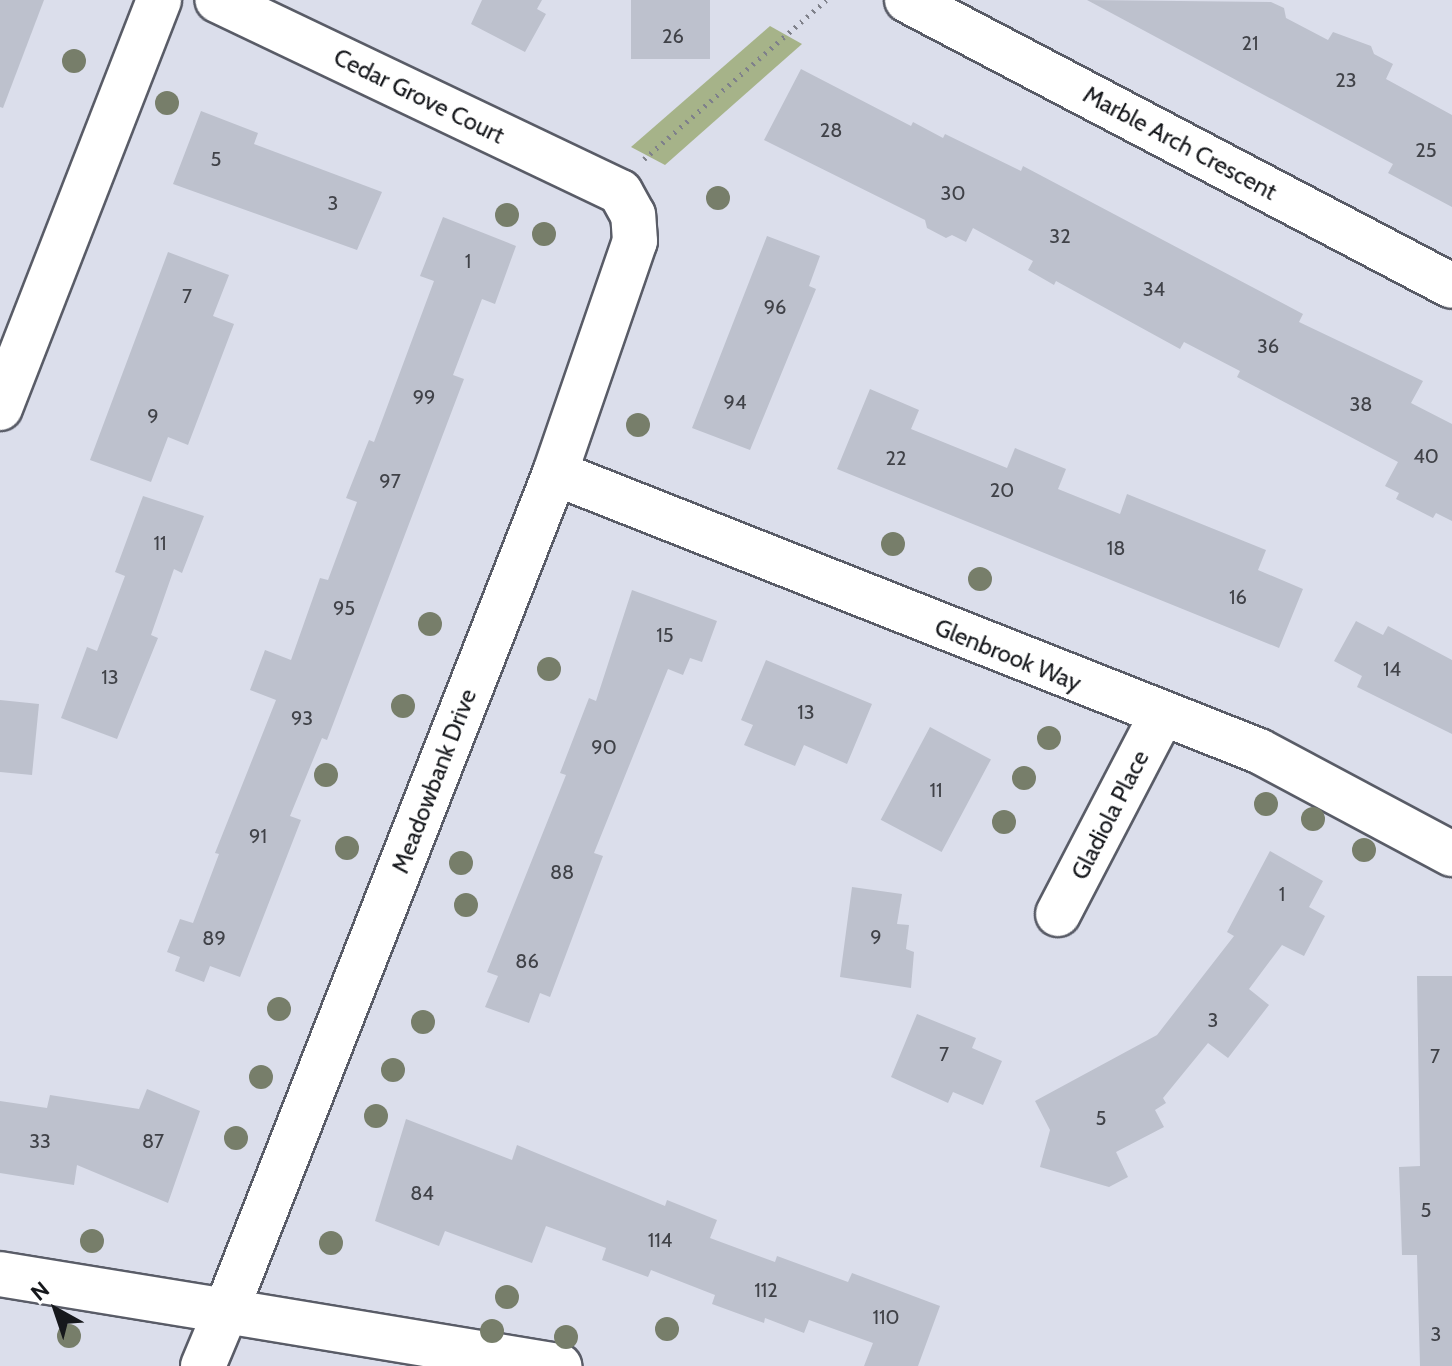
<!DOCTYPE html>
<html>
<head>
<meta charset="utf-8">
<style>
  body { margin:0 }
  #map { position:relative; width:1452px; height:1366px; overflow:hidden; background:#dbdeeb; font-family:Cabin,sans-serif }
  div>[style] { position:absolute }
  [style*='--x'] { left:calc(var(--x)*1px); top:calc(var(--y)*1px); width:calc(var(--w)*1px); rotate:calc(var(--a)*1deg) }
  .green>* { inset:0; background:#a6b389 }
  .building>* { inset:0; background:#bdc1cd; transform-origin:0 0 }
  .path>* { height:5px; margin-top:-2.5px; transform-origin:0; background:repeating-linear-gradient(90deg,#7f818a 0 2px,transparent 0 8px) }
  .roads { filter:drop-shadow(2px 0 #595c67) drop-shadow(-2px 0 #595c67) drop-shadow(0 2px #595c67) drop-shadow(0 -2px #595c67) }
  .street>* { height:44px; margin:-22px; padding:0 22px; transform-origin:22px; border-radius:22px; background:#fff }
  .secondary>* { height:44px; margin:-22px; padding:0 22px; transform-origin:22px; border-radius:22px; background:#fff }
  .trees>* { width:24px; height:24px; margin:-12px; border-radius:50%; background:#777e6a }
  span { translate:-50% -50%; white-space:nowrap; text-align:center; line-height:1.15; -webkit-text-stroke:7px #fff; paint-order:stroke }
  .number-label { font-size:20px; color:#404248 }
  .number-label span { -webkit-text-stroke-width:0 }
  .street-label { font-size:24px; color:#16181c }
  .north { position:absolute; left:16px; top:1270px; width:80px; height:80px; -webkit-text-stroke:6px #fff; paint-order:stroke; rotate:320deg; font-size:22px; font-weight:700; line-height:32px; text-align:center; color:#16181c }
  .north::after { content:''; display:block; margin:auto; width:28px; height:36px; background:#16181c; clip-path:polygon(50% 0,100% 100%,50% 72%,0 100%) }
</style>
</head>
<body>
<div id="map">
  <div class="green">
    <div style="clip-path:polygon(770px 26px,802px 44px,665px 165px,631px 147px)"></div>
  </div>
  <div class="building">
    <div style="clip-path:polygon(0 0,44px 0,3px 108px,0 107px)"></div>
    <div style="clip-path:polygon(482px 0,542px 0,537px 9px,546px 14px,525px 52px,471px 24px)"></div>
    <div style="left:631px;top:0;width:79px;height:59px"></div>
    <div style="clip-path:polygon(1087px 0,1271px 2px,1284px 8px,1286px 18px,1328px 40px,1333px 32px,1371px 46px,1374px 54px,1393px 64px,1386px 79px,1452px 115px,1452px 207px,1388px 173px,1393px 164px)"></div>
    <div style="clip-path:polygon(801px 69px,911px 126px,913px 122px,943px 138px,945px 134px,1021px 171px,1023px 166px,1303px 314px,1299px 322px,1423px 381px,1411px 403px,1452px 424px,1452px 521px,1436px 513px,1433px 518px,1396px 499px,1399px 493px,1385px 486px,1398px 462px,1237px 377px,1240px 371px,1184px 342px,1180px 349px,1056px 281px,1054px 285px,1028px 270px,1033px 261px,973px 228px,966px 242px,952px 235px,946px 238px,927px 228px,925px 220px,764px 140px)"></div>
    <div style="clip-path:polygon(201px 111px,258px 133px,254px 144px,382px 192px,357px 250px,173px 184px)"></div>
    <div style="clip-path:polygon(443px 217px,516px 246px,495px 304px,482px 299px,453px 375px,464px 379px,327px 740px,322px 738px,290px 816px,301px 820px,240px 977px,210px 966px,204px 982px,175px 971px,180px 957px,167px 952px,180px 919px,193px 923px,219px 854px,215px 853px,276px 700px,250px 690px,265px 650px,291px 660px,320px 578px,328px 580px,357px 502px,346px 498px,369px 440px,374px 442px,434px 281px,420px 276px)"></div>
    <div style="clip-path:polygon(767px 236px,820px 256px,809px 286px,816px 289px,750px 450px,692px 428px)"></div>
    <div style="clip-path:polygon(168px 252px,229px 275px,213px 316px,234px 324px,188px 445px,168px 437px,151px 482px,90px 460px)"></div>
    <div style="clip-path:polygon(870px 389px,919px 410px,911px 429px,1007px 468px,1015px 448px,1066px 469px,1058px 489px,1120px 514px,1127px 494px,1266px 550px,1258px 570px,1303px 589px,1279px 648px,837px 469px)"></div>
    <div style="clip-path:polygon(143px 496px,204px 516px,182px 573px,174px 569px,151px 635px,158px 638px,117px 739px,61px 718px,87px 647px,97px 651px,125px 576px,115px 572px)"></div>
    <div style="clip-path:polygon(632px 590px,717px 621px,702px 662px,690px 658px,683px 675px,668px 669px,594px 853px,603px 856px,550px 997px,540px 993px,529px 1023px,485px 1007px,498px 976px,487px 972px,566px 775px,560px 773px,589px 698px,596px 701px)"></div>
    <div style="clip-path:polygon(1356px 621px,1383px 635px,1388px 626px,1452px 660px,1452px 734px,1357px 687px,1362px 676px,1334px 661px)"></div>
    <div style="clip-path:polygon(766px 660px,872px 704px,847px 764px,804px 745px,795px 766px,744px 745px,753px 725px,741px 720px)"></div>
    <div style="clip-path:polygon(0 700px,39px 704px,32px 775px,0 772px)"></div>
    <div style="left:930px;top:727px;width:69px;height:105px;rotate:28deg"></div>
    <div style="clip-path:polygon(1270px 851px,1323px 881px,1309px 907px,1325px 916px,1304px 956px,1282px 945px,1249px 989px,1269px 1005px,1228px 1058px,1208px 1043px,1163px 1098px,1166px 1103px,1155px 1110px,1164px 1127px,1116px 1152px,1128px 1177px,1109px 1187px,1040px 1167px,1050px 1130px,1035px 1101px,1157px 1035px,1234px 936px,1227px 932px)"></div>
    <div style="clip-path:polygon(852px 887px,902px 894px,897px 924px,909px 925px,906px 949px,914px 952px,911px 988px,840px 977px)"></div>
    <div style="clip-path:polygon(1417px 976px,1452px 976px,1452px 1366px,1420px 1366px,1417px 1255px,1402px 1255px,1399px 1167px,1420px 1166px)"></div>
    <div style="clip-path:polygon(917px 1014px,976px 1038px,972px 1048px,1002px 1061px,983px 1105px,953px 1092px,948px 1103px,891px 1077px)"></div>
    <div style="clip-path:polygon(147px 1089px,200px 1111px,168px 1203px,77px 1165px,74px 1185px,0 1173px,0 1101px,47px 1108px,50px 1095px,139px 1109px)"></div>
    <div style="clip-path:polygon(406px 1119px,512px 1160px,517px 1145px,665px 1206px,667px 1200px,717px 1220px,710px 1238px,775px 1262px,777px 1256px,848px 1282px,852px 1273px,940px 1306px,918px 1366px,864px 1366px,873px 1343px,809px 1320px,804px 1333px,765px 1318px,764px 1323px,712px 1304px,715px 1295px,651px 1270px,648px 1277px,602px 1260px,606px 1248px,546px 1226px,532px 1263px,445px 1231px,439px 1246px,375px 1221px)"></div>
  </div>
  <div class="path">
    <div style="--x:644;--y:159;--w:242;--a:-41.1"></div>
  </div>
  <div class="roads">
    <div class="street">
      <div style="--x:907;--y:0;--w:615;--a:27.69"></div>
      <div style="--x:0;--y:408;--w:438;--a:-68.7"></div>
      <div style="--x:555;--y:473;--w:757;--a:21.55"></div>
      <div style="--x:1259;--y:751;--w:219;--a:28.1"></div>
      <div style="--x:1058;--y:914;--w:223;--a:-62.5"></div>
      <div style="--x:0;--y:1274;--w:229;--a:9.3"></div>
      <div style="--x:226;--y:1311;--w:900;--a:-68.56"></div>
      <div style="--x:555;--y:473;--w:245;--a:-71"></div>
      <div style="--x:635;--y:241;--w:26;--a:-94"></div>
      <div style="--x:633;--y:215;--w:26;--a:-119"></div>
      <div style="--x:620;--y:192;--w:446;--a:-154.5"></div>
    </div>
    <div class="secondary">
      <div style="--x:203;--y:1366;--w:60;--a:-67.3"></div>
      <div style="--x:226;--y:1311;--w:338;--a:9.4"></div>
    </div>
  </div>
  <div class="trees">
    <div style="left:74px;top:61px"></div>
    <div style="left:167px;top:103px"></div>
    <div style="left:718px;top:198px"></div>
    <div style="left:507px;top:215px"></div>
    <div style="left:544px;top:234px"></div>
    <div style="left:638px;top:425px"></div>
    <div style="left:893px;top:544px"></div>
    <div style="left:980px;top:579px"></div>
    <div style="left:430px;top:624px"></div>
    <div style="left:549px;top:669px"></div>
    <div style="left:403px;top:706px"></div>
    <div style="left:1049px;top:738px"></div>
    <div style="left:326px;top:775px"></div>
    <div style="left:1024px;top:778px"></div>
    <div style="left:1266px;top:804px"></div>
    <div style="left:1313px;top:819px"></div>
    <div style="left:1004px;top:822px"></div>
    <div style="left:347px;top:848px"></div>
    <div style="left:1364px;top:850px"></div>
    <div style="left:461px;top:863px"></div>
    <div style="left:466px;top:905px"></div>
    <div style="left:279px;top:1009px"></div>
    <div style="left:423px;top:1022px"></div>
    <div style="left:393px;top:1070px"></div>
    <div style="left:261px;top:1077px"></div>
    <div style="left:376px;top:1116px"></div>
    <div style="left:236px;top:1138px"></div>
    <div style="left:92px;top:1241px"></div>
    <div style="left:331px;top:1243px"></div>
    <div style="left:507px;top:1297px"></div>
    <div style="left:667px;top:1329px"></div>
    <div style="left:492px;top:1331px"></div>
    <div style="left:69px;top:1336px"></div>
    <div style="left:566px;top:1337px"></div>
  </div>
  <div class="number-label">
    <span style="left:673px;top:36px">26</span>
    <span style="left:1250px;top:43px">21</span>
    <span style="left:1346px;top:80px">23</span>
    <span style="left:831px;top:130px">28</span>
    <span style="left:1426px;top:150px">25</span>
    <span style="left:216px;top:159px">5</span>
    <span style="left:953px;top:193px">30</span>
    <span style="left:333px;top:203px">3</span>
    <span style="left:1060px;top:236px">32</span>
    <span style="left:468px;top:261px">1</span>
    <span style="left:1154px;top:289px">34</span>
    <span style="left:187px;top:296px">7</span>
    <span style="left:775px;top:307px">96</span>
    <span style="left:1268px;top:346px">36</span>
    <span style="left:424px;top:397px">99</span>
    <span style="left:735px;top:402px">94</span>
    <span style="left:1361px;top:404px">38</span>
    <span style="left:153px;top:416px">9</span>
    <span style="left:1426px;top:456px">40</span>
    <span style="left:896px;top:458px">22</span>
    <span style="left:390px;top:481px">97</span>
    <span style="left:1002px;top:490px">20</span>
    <span style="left:160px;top:543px">11</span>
    <span style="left:1116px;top:548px">18</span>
    <span style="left:1238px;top:597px">16</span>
    <span style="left:344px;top:608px">95</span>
    <span style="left:665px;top:635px">15</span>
    <span style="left:1392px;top:669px">14</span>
    <span style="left:110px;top:677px">13</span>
    <span style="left:806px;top:712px">13</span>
    <span style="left:302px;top:718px">93</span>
    <span style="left:604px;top:747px">90</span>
    <span style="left:936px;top:790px">11</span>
    <span style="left:258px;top:836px">91</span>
    <span style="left:562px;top:872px">88</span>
    <span style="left:1282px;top:894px">1</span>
    <span style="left:876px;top:937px">9</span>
    <span style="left:214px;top:938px">89</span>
    <span style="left:527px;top:961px">86</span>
    <span style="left:1213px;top:1020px">3</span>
    <span style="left:944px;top:1054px">7</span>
    <span style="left:1435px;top:1056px">7</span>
    <span style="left:1101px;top:1118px">5</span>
    <span style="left:40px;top:1141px">33</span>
    <span style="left:153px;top:1141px">87</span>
    <span style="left:422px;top:1193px">84</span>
    <span style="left:1426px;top:1210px">5</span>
    <span style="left:660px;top:1240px">114</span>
    <span style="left:766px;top:1290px">112</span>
    <span style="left:886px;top:1317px">110</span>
    <span style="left:1436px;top:1334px">3</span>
  </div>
  <div class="street-label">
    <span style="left:419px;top:96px;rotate:26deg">Cedar Grove Court</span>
    <span style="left:1180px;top:143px;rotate:28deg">Marble Arch Crescent</span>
    <span style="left:1008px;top:655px;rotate:22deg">Glenbrook Way</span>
    <span style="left:434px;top:781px;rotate:-69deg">Meadowbank Drive</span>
    <span style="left:1110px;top:815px;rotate:-63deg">Gladiola Place</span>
  </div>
  <div class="north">N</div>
</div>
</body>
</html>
